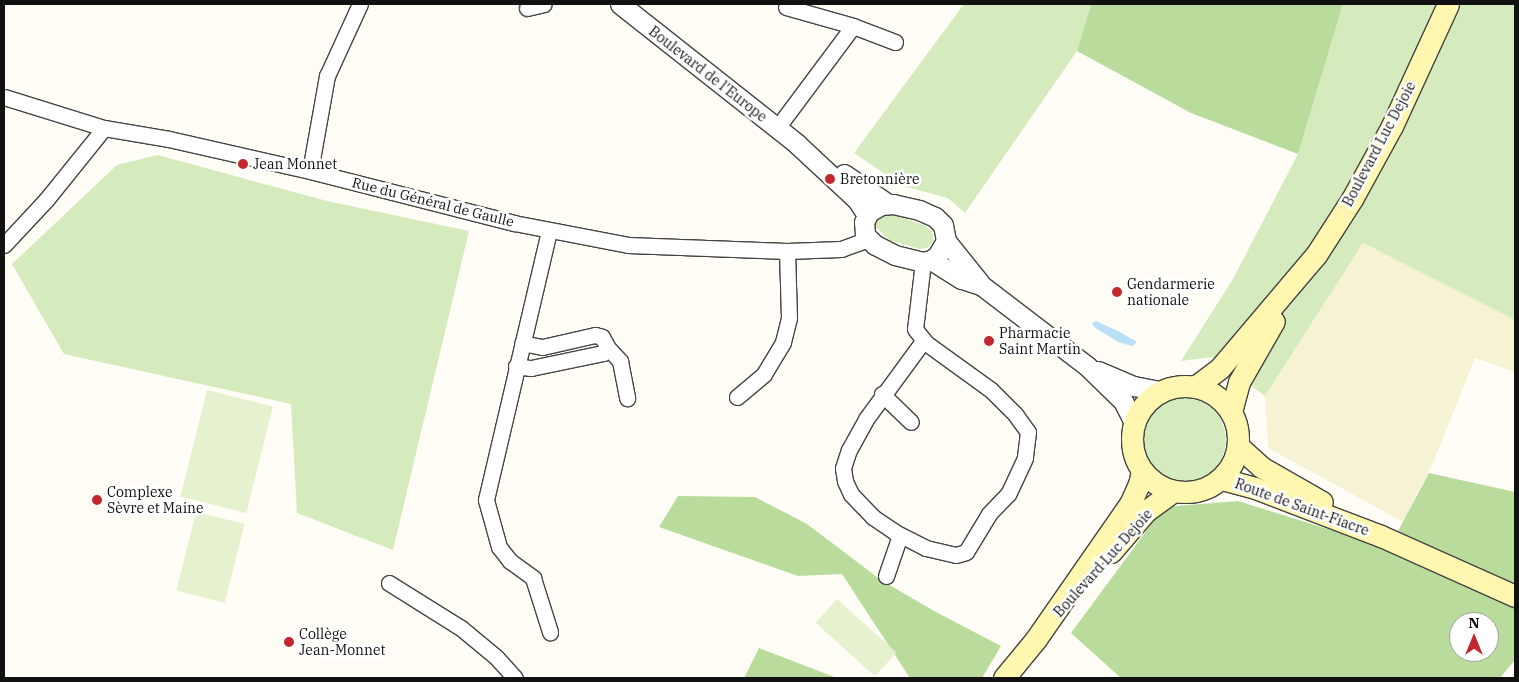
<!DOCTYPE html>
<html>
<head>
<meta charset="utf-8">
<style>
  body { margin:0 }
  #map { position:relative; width:1519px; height:682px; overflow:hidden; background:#fffdf5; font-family:"IBM Plex Serif",serif }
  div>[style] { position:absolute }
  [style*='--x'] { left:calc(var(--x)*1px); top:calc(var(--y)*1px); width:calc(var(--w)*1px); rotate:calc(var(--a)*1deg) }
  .farmland>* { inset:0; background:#f6f3d4 }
  .green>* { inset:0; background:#d5ebbd }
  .round { border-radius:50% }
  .forest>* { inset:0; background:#b9dc9c }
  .pitch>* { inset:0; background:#e6f2cf; transform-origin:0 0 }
  .water>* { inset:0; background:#b9e0f7 }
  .roads { filter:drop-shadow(1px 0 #444) drop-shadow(-1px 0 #444) drop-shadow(0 1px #444) drop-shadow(0 -1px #444) }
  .minor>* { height:15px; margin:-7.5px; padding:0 7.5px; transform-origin:7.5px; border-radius:7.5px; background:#fff }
  .tertiary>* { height:19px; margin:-9.5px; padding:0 9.5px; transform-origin:9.5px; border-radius:9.5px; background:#fff }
  .secondary>* { height:21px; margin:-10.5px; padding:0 10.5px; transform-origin:10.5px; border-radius:10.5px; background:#fff6b0 }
  .secondary>.ring { margin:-10.5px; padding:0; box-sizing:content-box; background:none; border:21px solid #fff6b0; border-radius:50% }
  .dots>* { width:14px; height:14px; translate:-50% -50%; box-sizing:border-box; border:2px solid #fff; border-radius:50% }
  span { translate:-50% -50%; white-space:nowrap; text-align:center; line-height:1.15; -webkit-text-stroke:5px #fff; paint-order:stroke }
  .street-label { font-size:14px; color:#111 }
  .poi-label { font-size:14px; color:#111 }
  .left { translate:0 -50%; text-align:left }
  .frame { position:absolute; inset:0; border:5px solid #111; pointer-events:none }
  .north { position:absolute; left:1449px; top:612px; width:50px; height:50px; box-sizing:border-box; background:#fff; border:1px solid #a0a0a0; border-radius:50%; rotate:0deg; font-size:14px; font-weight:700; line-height:20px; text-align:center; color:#111 }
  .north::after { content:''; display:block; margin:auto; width:18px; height:22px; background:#c4262e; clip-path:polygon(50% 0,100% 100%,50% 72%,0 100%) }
</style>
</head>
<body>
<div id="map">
  <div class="farmland">
    <div style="clip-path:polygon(1363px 243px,1515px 320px,1515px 372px,1475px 358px,1432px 465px,1403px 522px,1268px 448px,1265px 396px)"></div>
  </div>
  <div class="green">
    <div style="clip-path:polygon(964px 4px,1091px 4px,1077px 51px,965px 213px,948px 198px,903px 186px,854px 153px)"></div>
    <div style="clip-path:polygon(1343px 4px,1515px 4px,1515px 320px,1363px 243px,1265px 396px,1212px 357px,1181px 361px,1233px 279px,1298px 154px)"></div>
    <div style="clip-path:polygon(158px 155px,327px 201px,469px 231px,393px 550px,297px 513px,291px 404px,64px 354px,12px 264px,117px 165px)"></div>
    <div style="clip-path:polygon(893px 214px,926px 226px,933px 234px,933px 242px,927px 248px,919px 249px,889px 240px,875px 226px,877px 219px,885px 215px)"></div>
    <div class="round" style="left:1142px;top:398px;width:84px;height:84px"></div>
  </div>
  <div class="forest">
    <div style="clip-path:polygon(1091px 4px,1343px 4px,1298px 154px,1191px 113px,1077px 51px)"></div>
    <div style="clip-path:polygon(evenodd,1429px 473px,1515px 492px,1515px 660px,1500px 678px,1121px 678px,1071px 633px,1164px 507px,1238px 501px,1389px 548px,1429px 473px,1459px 622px,1489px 622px,1489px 652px,1459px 652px,1459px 622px)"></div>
    <div style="clip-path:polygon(678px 496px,755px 497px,807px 524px,881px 580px,934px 611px,1001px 646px,982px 678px,910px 678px,842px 574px,798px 576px,659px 527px)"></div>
    <div style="clip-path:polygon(759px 648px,837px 678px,744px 678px)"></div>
  </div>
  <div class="pitch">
    <div style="left:207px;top:390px;width:68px;height:110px;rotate:14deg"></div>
    <div style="left:196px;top:512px;width:50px;height:81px;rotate:14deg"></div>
    <div style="left:837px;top:599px;width:80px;height:32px;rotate:42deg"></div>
  </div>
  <div class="water">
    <div style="clip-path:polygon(1096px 321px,1120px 332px,1137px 342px,1132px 346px,1118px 342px,1094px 327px,1092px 323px)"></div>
  </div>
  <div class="roads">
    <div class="minor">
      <div style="--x:786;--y:7;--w:70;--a:15.8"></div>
      <div style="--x:853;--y:26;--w:45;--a:20.9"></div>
      <div style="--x:527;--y:8;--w:17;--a:-13"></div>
      <div style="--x:4;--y:97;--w:105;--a:17.2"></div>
      <div style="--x:104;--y:128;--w:66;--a:9.6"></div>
      <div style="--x:169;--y:139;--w:145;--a:12.8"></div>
      <div style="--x:310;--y:171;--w:211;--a:14.3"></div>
      <div style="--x:514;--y:223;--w:116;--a:10.9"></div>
      <div style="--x:628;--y:245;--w:159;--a:2.2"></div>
      <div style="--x:787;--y:251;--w:54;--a:-2.1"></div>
      <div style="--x:841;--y:249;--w:29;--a:-20"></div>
      <div style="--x:777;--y:128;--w:127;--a:-53.3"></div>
      <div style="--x:310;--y:171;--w:97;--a:-79.9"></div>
      <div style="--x:327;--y:76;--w:79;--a:-65.4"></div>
      <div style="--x:549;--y:231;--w:276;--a:103.2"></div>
      <div style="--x:486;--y:500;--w:49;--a:74.5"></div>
      <div style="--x:499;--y:547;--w:18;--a:52"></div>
      <div style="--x:510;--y:561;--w:29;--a:36"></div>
      <div style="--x:533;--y:578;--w:57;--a:72.5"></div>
      <div style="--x:4;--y:245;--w:62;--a:-47"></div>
      <div style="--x:46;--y:200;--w:92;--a:-51.1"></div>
      <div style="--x:923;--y:262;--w:67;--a:96.8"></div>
      <div style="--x:915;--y:329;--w:18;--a:52"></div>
      <div style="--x:926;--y:343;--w:80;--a:35.9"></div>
      <div style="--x:991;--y:390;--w:34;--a:45"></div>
      <div style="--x:1015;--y:414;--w:22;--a:54"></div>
      <div style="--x:1028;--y:432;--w:26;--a:97"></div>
      <div style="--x:1025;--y:458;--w:40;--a:115"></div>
      <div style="--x:1008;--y:494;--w:28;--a:134"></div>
      <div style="--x:989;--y:514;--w:44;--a:121.2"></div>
      <div style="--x:966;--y:552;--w:10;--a:163"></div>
      <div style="--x:956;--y:555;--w:31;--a:-167"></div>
      <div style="--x:926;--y:548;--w:35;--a:-153"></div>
      <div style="--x:895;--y:532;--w:27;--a:-146"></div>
      <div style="--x:873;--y:517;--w:32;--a:-134"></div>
      <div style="--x:851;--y:494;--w:14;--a:-115"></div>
      <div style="--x:845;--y:481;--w:13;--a:-99"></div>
      <div style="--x:843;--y:468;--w:19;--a:-72"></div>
      <div style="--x:849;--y:450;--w:35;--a:-61"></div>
      <div style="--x:866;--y:419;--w:97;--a:-53.8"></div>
      <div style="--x:608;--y:348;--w:18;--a:47"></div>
      <div style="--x:620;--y:361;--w:38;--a:79"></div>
      <div style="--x:516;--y:366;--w:15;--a:8"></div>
      <div style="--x:531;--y:368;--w:74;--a:-11.8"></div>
      <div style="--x:603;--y:353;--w:7;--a:-45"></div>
      <div style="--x:608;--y:348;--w:13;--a:-119"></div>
      <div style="--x:602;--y:337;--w:7;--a:-164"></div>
      <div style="--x:595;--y:335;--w:54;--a:167.2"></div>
      <div style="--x:542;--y:347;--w:20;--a:-169"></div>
      <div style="--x:882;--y:394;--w:40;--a:44"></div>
      <div style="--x:737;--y:397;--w:35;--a:-40"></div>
      <div style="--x:764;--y:374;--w:37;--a:-59"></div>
      <div style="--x:783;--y:342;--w:25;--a:-76"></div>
      <div style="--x:789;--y:318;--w:67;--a:-91.7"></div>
      <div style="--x:886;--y:576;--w:43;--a:-71.1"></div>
      <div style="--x:389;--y:583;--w:85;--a:32"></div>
      <div style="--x:461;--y:628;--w:45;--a:39.6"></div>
      <div style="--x:496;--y:657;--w:28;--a:48"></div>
    </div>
    <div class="tertiary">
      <div style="--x:620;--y:4;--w:226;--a:38.3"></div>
      <div style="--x:797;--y:144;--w:82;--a:43"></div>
      <div style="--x:857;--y:200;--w:18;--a:56"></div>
      <div style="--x:844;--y:174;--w:53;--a:34.3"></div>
      <div style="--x:893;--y:204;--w:27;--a:13"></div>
      <div style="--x:919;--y:210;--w:17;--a:24"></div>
      <div style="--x:935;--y:217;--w:11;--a:45"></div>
      <div style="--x:943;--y:225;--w:16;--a:79"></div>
      <div style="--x:946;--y:241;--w:17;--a:121"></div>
      <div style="--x:937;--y:256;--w:7;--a:146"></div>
      <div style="--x:931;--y:260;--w:8;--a:166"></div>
      <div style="--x:923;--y:262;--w:29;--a:-166"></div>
      <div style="--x:895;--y:255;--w:22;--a:-153"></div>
      <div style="--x:875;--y:245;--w:14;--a:-135"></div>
      <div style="--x:865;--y:235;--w:13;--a:-94"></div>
      <div style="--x:864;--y:222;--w:11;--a:-63"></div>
      <div style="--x:869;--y:212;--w:14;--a:-30"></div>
      <div style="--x:881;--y:205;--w:12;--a:-5"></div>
      <div style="--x:946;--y:241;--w:53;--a:51.2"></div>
      <div style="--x:931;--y:260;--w:36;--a:32"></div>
      <div style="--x:962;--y:279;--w:20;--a:18"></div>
      <div style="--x:981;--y:285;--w:133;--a:37.4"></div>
      <div style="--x:1087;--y:366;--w:50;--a:44.2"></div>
      <div style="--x:1123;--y:401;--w:25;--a:63"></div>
      <div style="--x:1098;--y:371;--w:39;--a:23"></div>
      <div style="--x:1134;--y:386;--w:26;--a:11"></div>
    </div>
    <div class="secondary">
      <div class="ring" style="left:1132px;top:386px;width:85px;height:85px"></div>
      <div style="--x:1195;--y:387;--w:31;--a:-37"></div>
      <div style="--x:1220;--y:368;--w:148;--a:-49.7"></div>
      <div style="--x:1316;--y:255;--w:67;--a:-57.3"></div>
      <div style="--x:1352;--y:199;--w:83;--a:-61.3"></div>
      <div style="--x:1392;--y:126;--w:134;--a:-65.3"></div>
      <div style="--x:1231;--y:412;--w:31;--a:-75"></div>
      <div style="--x:1239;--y:382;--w:70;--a:-60.2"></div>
      <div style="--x:1238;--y:446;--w:31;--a:42"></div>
      <div style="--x:1261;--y:467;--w:70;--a:29.8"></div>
      <div style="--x:1222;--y:479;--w:34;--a:15"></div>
      <div style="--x:1255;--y:488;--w:135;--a:20.9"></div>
      <div style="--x:1381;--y:536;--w:147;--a:24.1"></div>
      <div style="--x:1111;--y:552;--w:54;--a:-49.5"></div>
      <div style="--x:1146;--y:511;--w:34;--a:-36"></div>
      <div style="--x:1004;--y:678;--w:50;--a:-50.6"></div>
      <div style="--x:1036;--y:639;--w:165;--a:-55.2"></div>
      <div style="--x:1130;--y:504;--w:22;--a:-66"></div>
      <div style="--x:1139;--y:484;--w:13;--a:-77"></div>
    </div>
  </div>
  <div class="dots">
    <div style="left:243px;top:164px;background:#c4262e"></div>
    <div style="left:830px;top:179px;background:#c4262e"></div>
    <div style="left:1117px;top:292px;background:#c4262e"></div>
    <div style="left:989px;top:341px;background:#c4262e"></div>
    <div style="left:97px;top:500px;background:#c4262e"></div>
    <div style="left:289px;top:642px;background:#c4262e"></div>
  </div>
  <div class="street-label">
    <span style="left:708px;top:74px;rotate:38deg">Boulevard de l'Europe</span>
    <span style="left:1379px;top:144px;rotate:-62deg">Boulevard Luc Dejoie</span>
    <span style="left:433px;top:202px;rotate:14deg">Rue du Général de Gaulle</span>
    <span style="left:1302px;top:507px;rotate:20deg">Route de Saint-Fiacre</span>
    <span style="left:1103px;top:563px;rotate:-48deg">Boulevard Luc Dejoie</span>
  </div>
  <div class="poi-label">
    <span class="left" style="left:253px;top:164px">Jean Monnet</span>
    <span class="left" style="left:840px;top:179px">Bretonnière</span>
    <span class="left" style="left:1127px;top:292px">Gendarmerie<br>nationale</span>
    <span class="left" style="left:999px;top:341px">Pharmacie<br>Saint Martin</span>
    <span class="left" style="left:107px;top:500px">Complexe<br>Sèvre et Maine</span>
    <span class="left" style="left:299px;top:642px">Collège<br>Jean-Monnet</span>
  </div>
  <div class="frame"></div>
  <div class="north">N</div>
</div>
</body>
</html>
